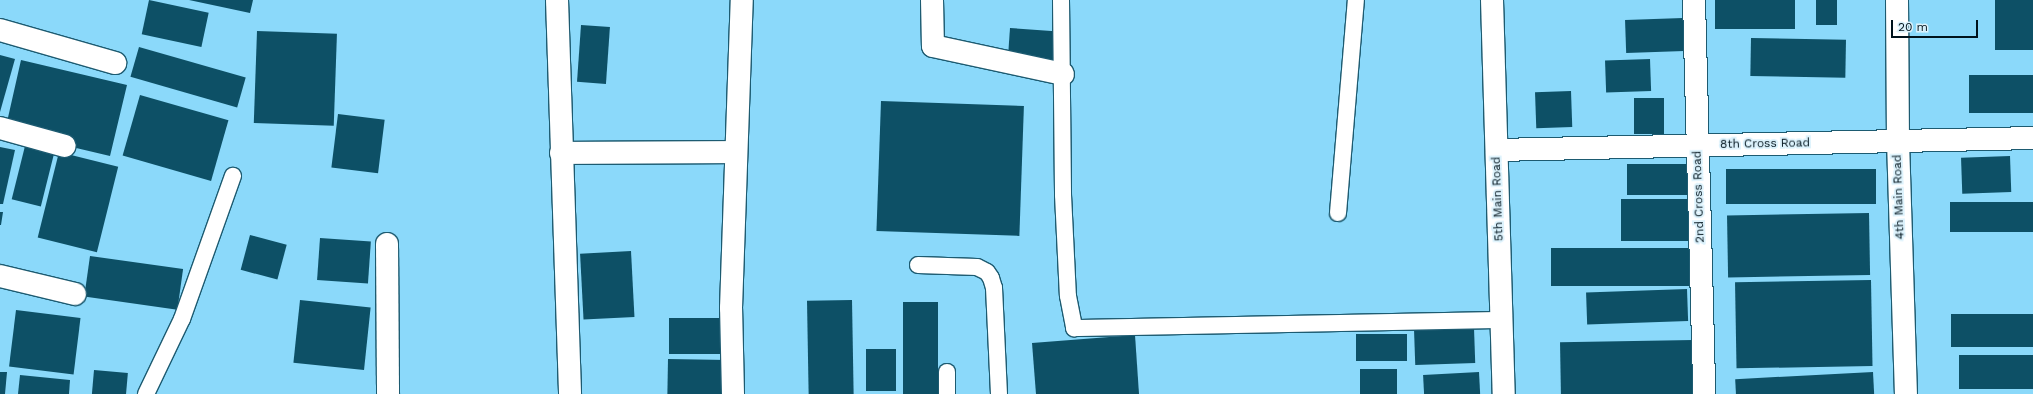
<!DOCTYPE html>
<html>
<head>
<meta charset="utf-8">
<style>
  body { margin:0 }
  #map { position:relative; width:2033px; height:394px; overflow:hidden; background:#8bd9fa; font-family:"Work Sans",sans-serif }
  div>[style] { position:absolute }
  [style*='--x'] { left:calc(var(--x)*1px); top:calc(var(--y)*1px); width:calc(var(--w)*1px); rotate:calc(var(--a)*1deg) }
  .building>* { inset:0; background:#0d5066; transform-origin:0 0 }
  .roads { filter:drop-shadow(1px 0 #1d5b71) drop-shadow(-1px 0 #1d5b71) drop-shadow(0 1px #1d5b71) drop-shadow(0 -1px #1d5b71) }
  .service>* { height:16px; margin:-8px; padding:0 8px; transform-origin:8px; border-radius:8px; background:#fff }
  .minor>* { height:22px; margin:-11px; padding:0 11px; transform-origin:11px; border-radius:11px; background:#fff }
  .tertiary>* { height:22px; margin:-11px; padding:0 11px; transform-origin:11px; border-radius:11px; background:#fff }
  .primary>* { height:22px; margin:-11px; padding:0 11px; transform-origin:11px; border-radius:11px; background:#fff }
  span { translate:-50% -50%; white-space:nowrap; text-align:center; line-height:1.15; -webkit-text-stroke:4px #dcf2fc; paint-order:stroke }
  .street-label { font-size:12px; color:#00131c }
  .scale { position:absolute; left:1891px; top:20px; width:87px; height:18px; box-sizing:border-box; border:2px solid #00131c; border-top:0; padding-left:5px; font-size:12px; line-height:14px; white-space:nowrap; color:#00131c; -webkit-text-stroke:3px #dcf2fc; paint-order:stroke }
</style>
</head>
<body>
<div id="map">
  <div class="building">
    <div style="left:149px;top:0;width:61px;height:35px;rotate:12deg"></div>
    <div style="clip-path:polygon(189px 0,253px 0,250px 13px)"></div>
    <div style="left:1715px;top:0;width:80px;height:29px"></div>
    <div style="left:1816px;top:0;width:21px;height:25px"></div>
    <div style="left:1995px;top:0;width:38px;height:50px"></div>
    <div style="left:1683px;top:18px;width:33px;height:58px;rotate:88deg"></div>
    <div style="left:581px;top:25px;width:29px;height:57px;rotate:4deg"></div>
    <div style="left:1010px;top:28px;width:45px;height:32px;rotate:4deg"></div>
    <div style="left:257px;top:31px;width:80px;height:92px;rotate:2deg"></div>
    <div style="left:1751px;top:38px;width:95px;height:38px;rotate:1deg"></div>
    <div style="left:139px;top:47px;width:111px;height:31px;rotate:16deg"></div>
    <div style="clip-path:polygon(0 55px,15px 59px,0 112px)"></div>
    <div style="left:1650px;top:59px;width:32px;height:45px;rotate:88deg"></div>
    <div style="clip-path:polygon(21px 60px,127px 85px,110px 156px,72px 147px,74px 138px,7px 122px)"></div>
    <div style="left:2033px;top:75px;width:38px;height:64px;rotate:90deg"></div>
    <div style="left:1571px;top:91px;width:36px;height:36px;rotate:88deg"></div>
    <div style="left:140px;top:95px;width:92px;height:63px;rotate:16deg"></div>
    <div style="left:1634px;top:98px;width:30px;height:36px"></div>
    <div style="left:881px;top:101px;width:143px;height:130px;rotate:2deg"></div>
    <div style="left:338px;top:114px;width:47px;height:54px;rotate:7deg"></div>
    <div style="left:25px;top:146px;width:30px;height:55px;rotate:14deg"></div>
    <div style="clip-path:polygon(0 147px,15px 150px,3px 204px,0 204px)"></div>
    <div style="left:59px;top:152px;width:61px;height:88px;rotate:14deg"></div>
    <div style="left:2010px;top:156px;width:36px;height:49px;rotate:88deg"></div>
    <div style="left:1690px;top:164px;width:31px;height:63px;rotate:90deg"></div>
    <div style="left:1876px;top:169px;width:35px;height:150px;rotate:90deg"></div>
    <div style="left:1691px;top:199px;width:42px;height:70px;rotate:90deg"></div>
    <div style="left:2033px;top:202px;width:30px;height:83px;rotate:90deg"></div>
    <div style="clip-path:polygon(0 212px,3px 212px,1px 225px,0 225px)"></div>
    <div style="left:1869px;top:213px;width:62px;height:142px;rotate:89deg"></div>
    <div style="left:250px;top:235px;width:38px;height:36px;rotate:15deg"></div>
    <div style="left:320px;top:238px;width:51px;height:42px;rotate:4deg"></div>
    <div style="left:1690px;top:248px;width:38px;height:139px;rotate:90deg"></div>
    <div style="left:631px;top:251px;width:66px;height:51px;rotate:87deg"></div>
    <div style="left:90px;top:256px;width:94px;height:41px;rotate:8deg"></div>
    <div style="left:1871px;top:280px;width:86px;height:136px;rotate:89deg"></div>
    <div style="left:1687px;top:289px;width:32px;height:101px;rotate:88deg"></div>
    <div style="left:300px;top:300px;width:71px;height:63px;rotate:6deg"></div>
    <div style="left:852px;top:300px;width:94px;height:45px;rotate:89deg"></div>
    <div style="left:903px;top:302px;width:35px;height:92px"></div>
    <div style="left:16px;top:310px;width:65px;height:57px;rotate:7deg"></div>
    <div style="left:2033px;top:314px;width:33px;height:82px;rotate:90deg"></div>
    <div style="left:722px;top:318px;width:36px;height:53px;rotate:90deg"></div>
    <div style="left:1474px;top:328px;width:35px;height:60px;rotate:88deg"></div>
    <div style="left:1407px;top:334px;width:27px;height:51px;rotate:90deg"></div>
    <div style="clip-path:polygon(1135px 335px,1139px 394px,1036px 394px,1032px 343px)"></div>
    <div style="left:1693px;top:340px;width:54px;height:133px;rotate:89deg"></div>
    <div style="left:866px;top:349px;width:30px;height:42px"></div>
    <div style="left:2033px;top:355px;width:34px;height:74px;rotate:90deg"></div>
    <div style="left:668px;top:359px;width:59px;height:35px;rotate:1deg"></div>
    <div style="left:1360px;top:369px;width:37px;height:25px"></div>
    <div style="left:94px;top:370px;width:34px;height:24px;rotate:5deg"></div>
    <div style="clip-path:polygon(0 372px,7px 372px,5px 394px,0 394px)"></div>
    <div style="left:1479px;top:372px;width:22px;height:56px;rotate:87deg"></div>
    <div style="left:1873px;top:372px;width:22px;height:138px;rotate:87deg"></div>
    <div style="clip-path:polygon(20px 375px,70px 380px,69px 394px,18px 394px)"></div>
  </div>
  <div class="roads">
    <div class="service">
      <div style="--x:1061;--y:0;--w:195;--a:89.4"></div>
      <div style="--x:1063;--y:195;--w:101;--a:87.2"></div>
      <div style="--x:1068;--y:296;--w:33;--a:79"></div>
      <div style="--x:1074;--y:328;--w:428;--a:-1.1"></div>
      <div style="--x:1338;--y:213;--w:214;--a:-85.2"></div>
      <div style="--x:918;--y:265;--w:59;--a:1.9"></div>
      <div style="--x:977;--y:267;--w:11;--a:27"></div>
      <div style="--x:987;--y:272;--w:7;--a:56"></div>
      <div style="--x:991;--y:278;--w:10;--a:73"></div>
      <div style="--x:994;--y:288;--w:106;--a:87.3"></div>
      <div style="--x:146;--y:394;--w:83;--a:-64.4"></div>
      <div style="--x:182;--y:319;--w:152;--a:-70.4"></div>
      <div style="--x:947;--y:394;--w:22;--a:-90"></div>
    </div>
    <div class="minor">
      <div style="--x:557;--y:0;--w:394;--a:88.1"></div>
      <div style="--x:932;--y:0;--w:46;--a:88.8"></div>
      <div style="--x:933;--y:46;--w:133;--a:12.2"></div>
      <div style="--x:1694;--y:0;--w:394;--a:88.5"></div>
      <div style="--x:0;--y:30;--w:120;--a:16"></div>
      <div style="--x:0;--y:128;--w:67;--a:15.5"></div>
      <div style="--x:1497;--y:150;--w:536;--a:-1.28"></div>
      <div style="--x:561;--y:153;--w:175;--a:-0.3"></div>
      <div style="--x:387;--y:244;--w:150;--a:89.6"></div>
      <div style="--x:0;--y:276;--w:77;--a:13.5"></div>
      <div style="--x:733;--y:394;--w:86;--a:-91.3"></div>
      <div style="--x:731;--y:308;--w:308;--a:-88"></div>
    </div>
    <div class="tertiary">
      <div style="--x:1897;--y:0;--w:141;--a:89.6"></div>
      <div style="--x:1898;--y:141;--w:253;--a:88.2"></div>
    </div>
    <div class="primary">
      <div style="--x:1492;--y:0;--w:394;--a:88.3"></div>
    </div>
  </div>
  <div class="street-label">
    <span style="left:1765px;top:144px;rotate:-1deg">8th Cross Road</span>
    <span style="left:1699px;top:197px;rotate:-92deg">2nd Cross Road</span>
    <span style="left:1899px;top:197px;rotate:-92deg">4th Main Road</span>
    <span style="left:1498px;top:199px;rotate:-92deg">5th Main Road</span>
  </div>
  <div class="scale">20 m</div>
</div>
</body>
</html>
